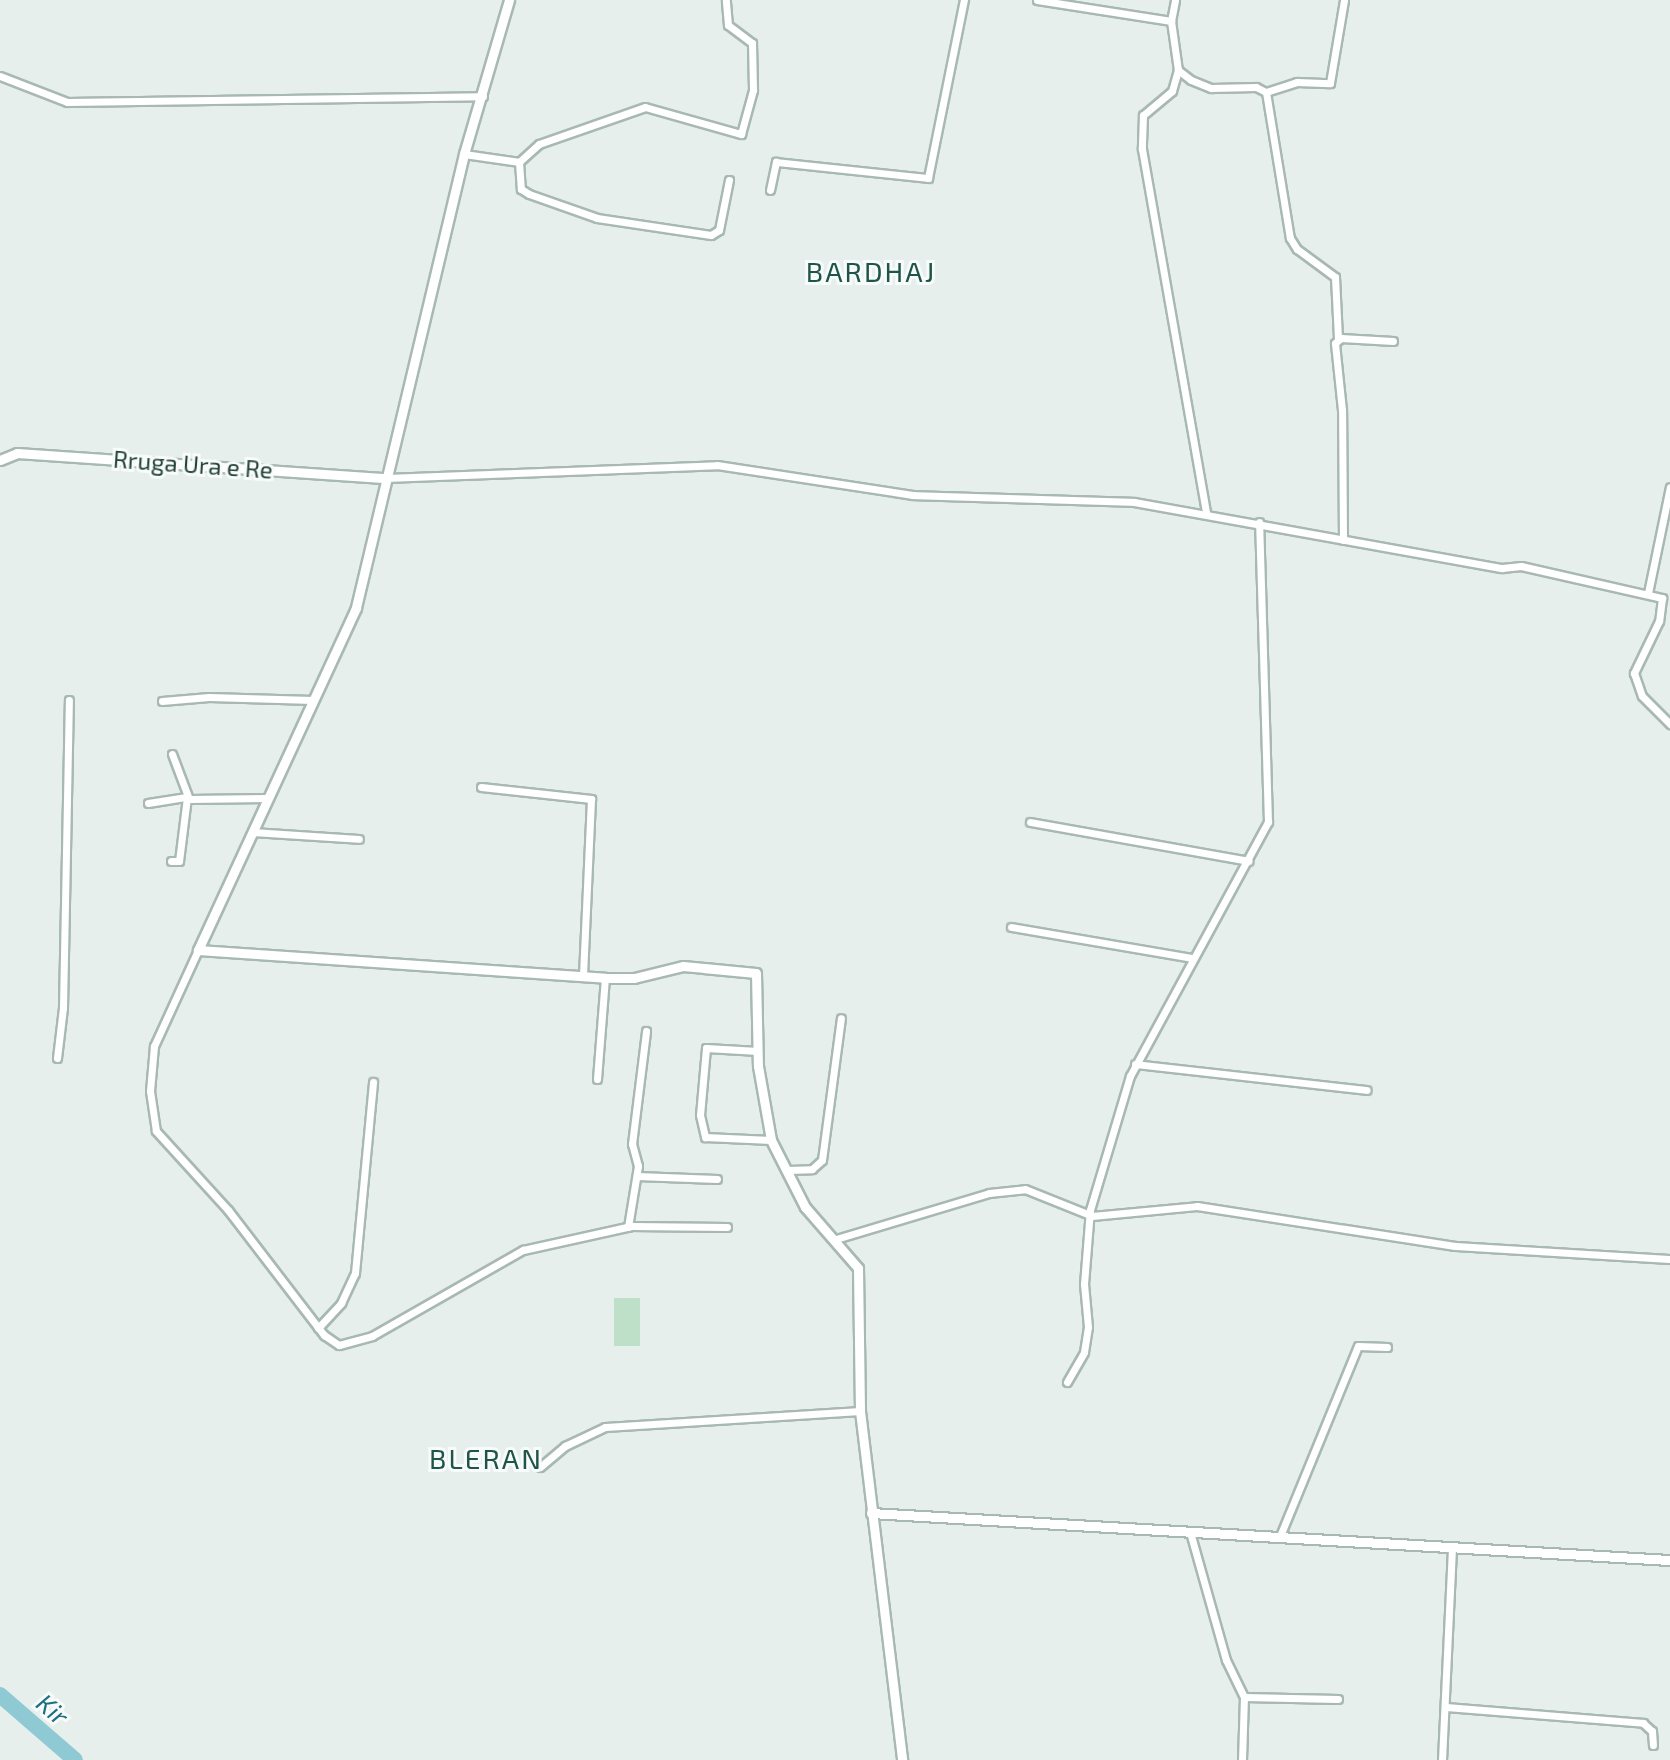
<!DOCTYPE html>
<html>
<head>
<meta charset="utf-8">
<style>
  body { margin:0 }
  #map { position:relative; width:1670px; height:1760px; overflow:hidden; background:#e6efeb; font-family:"Exo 2",sans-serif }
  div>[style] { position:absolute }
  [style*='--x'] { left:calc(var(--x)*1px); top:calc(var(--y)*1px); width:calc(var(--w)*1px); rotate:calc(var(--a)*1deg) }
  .green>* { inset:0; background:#bfe0c8; transform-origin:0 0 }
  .river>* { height:16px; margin:-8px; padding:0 8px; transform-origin:8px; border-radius:8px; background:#8ec9d4 }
  .roads { filter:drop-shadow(2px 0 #a8b8b2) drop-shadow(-2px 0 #a8b8b2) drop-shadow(0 2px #a8b8b2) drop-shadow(0 -2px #a8b8b2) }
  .minor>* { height:7px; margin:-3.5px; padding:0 3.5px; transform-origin:3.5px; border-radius:3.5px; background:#fff }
  .tertiary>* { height:9px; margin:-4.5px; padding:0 4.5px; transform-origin:4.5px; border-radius:4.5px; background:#fff }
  span { translate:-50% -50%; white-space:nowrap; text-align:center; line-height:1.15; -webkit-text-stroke:6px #f7fbf9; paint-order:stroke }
  .street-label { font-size:24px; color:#24423a }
  .water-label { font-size:26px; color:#1c6f80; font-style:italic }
  .quarter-label { font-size:28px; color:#1f5548; letter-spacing:2px }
</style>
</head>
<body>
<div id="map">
  <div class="green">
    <div style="left:614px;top:1298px;width:26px;height:48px"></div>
  </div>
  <div class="river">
    <div style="--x:0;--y:1695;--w:99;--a:40.9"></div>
  </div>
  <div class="roads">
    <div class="minor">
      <div style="--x:1037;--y:0;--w:136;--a:8.9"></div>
      <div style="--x:1171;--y:21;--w:21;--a:-79"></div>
      <div style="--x:1171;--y:21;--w:49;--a:81.9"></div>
      <div style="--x:1178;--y:70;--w:16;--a:38"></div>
      <div style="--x:1191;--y:80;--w:22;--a:22"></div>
      <div style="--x:1211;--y:88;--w:45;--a:-1.3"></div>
      <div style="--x:1256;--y:87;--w:11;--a:27"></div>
      <div style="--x:1266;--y:92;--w:33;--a:-18"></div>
      <div style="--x:1297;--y:82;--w:33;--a:2"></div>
      <div style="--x:1330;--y:83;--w:84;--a:-80.4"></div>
      <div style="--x:1178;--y:70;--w:22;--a:106"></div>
      <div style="--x:1172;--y:91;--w:38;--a:140"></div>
      <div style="--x:1143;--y:115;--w:34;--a:92"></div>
      <div style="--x:1142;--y:149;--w:370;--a:80"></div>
      <div style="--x:0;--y:76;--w:72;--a:21.2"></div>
      <div style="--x:67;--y:102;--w:416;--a:-0.8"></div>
      <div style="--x:1266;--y:92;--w:148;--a:80.7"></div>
      <div style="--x:1290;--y:238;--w:13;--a:58"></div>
      <div style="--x:1297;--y:249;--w:47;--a:36.4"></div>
      <div style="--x:1335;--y:277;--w:62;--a:87.2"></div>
      <div style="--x:464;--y:154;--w:56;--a:8.3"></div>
      <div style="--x:519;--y:162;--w:27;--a:-42"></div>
      <div style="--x:539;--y:144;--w:112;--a:-19.2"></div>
      <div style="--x:645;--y:107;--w:100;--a:15.7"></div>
      <div style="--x:741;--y:134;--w:46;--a:-74.7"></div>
      <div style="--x:753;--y:90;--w:47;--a:-91.2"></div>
      <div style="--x:752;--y:43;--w:30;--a:-143"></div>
      <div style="--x:728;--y:25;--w:25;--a:-95"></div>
      <div style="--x:519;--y:162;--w:27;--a:86"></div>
      <div style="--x:521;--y:189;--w:9;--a:32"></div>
      <div style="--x:529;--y:194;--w:72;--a:19.4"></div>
      <div style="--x:597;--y:218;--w:115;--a:8.5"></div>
      <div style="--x:711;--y:235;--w:9;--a:-32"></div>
      <div style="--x:719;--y:230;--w:51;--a:-78.7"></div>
      <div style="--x:770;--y:190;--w:29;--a:-78"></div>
      <div style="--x:776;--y:162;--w:153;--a:6"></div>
      <div style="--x:928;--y:178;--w:182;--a:-78.6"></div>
      <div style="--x:386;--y:478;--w:331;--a:-2.2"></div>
      <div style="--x:717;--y:465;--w:198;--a:8.7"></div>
      <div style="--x:913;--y:495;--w:221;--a:1.8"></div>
      <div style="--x:1134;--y:502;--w:374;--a:10.2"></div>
      <div style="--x:1502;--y:568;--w:19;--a:-6"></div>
      <div style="--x:1521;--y:566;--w:145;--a:12.8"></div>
      <div style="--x:1662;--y:598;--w:23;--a:97"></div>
      <div style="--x:1659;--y:621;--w:58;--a:115.7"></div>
      <div style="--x:1634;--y:673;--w:24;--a:71"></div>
      <div style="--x:1642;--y:696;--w:40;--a:45"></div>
      <div style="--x:1343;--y:540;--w:130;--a:-90.4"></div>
      <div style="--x:1342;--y:410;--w:67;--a:-96"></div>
      <div style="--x:1335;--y:343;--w:8;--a:-40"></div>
      <div style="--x:1341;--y:338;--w:52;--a:3.3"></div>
      <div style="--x:1648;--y:593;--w:108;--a:-78.3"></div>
      <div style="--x:162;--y:701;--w:47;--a:-4.9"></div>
      <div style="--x:209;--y:697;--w:104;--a:1.7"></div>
      <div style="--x:172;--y:754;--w:48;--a:69.3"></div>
      <div style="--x:189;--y:799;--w:78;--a:-0.7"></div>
      <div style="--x:481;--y:787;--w:111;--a:6.2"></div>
      <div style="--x:591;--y:799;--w:178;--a:92.6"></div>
      <div style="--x:148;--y:803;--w:39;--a:-9"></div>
      <div style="--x:187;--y:797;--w:64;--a:97.1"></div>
      <div style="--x:179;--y:861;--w:8;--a:180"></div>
      <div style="--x:1030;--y:822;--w:222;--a:10.1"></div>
      <div style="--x:252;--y:832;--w:107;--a:3.7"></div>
      <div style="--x:1011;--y:927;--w:184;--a:9.7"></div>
      <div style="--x:198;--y:950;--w:106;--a:114.6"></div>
      <div style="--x:154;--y:1046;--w:45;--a:95.1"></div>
      <div style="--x:150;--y:1091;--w:40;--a:81.5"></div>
      <div style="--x:156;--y:1131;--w:107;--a:47.7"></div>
      <div style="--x:228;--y:1210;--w:158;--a:52.5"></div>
      <div style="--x:324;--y:1335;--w:18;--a:34"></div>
      <div style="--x:339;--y:1345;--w:34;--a:-15"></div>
      <div style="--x:372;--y:1336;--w:174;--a:-29.7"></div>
      <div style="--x:523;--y:1250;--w:111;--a:-12.5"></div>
      <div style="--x:631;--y:1226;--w:96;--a:0.6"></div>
      <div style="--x:758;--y:1051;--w:52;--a:-176.7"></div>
      <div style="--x:706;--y:1048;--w:67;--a:95.1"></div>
      <div style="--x:700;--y:1115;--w:23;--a:77"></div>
      <div style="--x:705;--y:1137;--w:66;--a:2.6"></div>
      <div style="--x:57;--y:1058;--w:50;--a:-83.2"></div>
      <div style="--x:63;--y:1008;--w:308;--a:-88.9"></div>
      <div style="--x:1135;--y:1064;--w:233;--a:6.4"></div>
      <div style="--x:597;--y:1079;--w:101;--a:-85.5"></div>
      <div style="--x:788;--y:1170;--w:24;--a:-2"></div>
      <div style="--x:812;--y:1169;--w:13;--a:-42"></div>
      <div style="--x:822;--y:1160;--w:143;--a:-82.4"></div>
      <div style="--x:637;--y:1176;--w:80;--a:2.1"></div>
      <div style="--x:628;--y:1227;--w:62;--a:-80.7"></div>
      <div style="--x:638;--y:1166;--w:23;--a:-105"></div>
      <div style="--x:632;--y:1144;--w:114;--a:-82.9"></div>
      <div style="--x:836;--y:1239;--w:160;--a:-16.7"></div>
      <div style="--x:989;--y:1193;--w:36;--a:-6"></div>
      <div style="--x:1025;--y:1189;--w:72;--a:21.9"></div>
      <div style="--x:1092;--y:1216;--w:105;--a:-5.4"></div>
      <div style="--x:1197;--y:1206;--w:261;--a:8.8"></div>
      <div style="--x:1455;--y:1246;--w:215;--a:3.5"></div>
      <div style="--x:318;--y:1328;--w:34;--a:-47"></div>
      <div style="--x:341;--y:1303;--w:33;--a:-65"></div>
      <div style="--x:355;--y:1273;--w:192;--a:-84.6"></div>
      <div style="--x:1067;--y:1382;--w:34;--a:-60"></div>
      <div style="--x:1084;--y:1352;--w:25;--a:-81"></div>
      <div style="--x:1088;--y:1327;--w:43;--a:-95.3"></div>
      <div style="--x:1084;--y:1284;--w:74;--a:-85.4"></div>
      <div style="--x:1090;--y:1210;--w:140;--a:-73.4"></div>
      <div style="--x:1130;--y:1076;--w:289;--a:-61.5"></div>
      <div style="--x:1268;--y:822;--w:300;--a:-91.7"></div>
      <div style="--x:540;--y:1467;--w:33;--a:-40"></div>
      <div style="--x:565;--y:1446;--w:44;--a:-25.4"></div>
      <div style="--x:605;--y:1427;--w:256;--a:-3.6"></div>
      <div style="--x:1190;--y:1532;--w:133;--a:74.3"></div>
      <div style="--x:1226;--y:1660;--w:41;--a:64.1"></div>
      <div style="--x:1244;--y:1697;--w:94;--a:1.2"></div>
      <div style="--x:1280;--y:1536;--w:205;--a:-67.7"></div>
      <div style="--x:1358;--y:1346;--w:29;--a:2"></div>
      <div style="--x:1446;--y:1707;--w:198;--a:4.6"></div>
      <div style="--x:1643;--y:1723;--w:12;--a:42"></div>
      <div style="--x:1652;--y:1731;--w:14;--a:86"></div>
      <div style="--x:1242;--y:1760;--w:63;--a:-88.2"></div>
      <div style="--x:1442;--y:1760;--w:212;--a:-87.3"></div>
    </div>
    <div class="tertiary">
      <div style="--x:509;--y:0;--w:160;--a:106.3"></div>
      <div style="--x:464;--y:154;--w:467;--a:103.4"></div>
      <div style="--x:356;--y:608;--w:377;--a:114.8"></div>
      <div style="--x:198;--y:950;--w:408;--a:3.9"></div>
      <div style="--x:605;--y:978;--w:29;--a:0"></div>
      <div style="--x:634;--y:978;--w:50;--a:-13.8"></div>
      <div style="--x:683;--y:966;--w:73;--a:5.5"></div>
      <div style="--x:756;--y:973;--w:93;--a:88.8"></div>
      <div style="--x:758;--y:1066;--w:75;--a:80"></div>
      <div style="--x:771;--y:1140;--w:75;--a:63.1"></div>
      <div style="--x:805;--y:1207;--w:81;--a:49"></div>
      <div style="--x:858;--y:1268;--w:143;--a:89.2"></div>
      <div style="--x:860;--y:1411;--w:352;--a:83.1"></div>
      <div style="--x:0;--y:460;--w:18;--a:-22"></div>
      <div style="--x:17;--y:453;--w:370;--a:3.9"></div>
      <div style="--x:871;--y:1513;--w:800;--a:3.37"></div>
    </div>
  </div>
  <div class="street-label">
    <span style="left:193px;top:464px;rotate:4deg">Rruga Ura e Re</span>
  </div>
  <div class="water-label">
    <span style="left:53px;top:1709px;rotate:41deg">Kir</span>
  </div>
  <div class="quarter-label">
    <span style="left:871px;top:271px">BARDHAJ</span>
    <span style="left:486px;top:1458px">BLERAN</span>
  </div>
</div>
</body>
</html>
